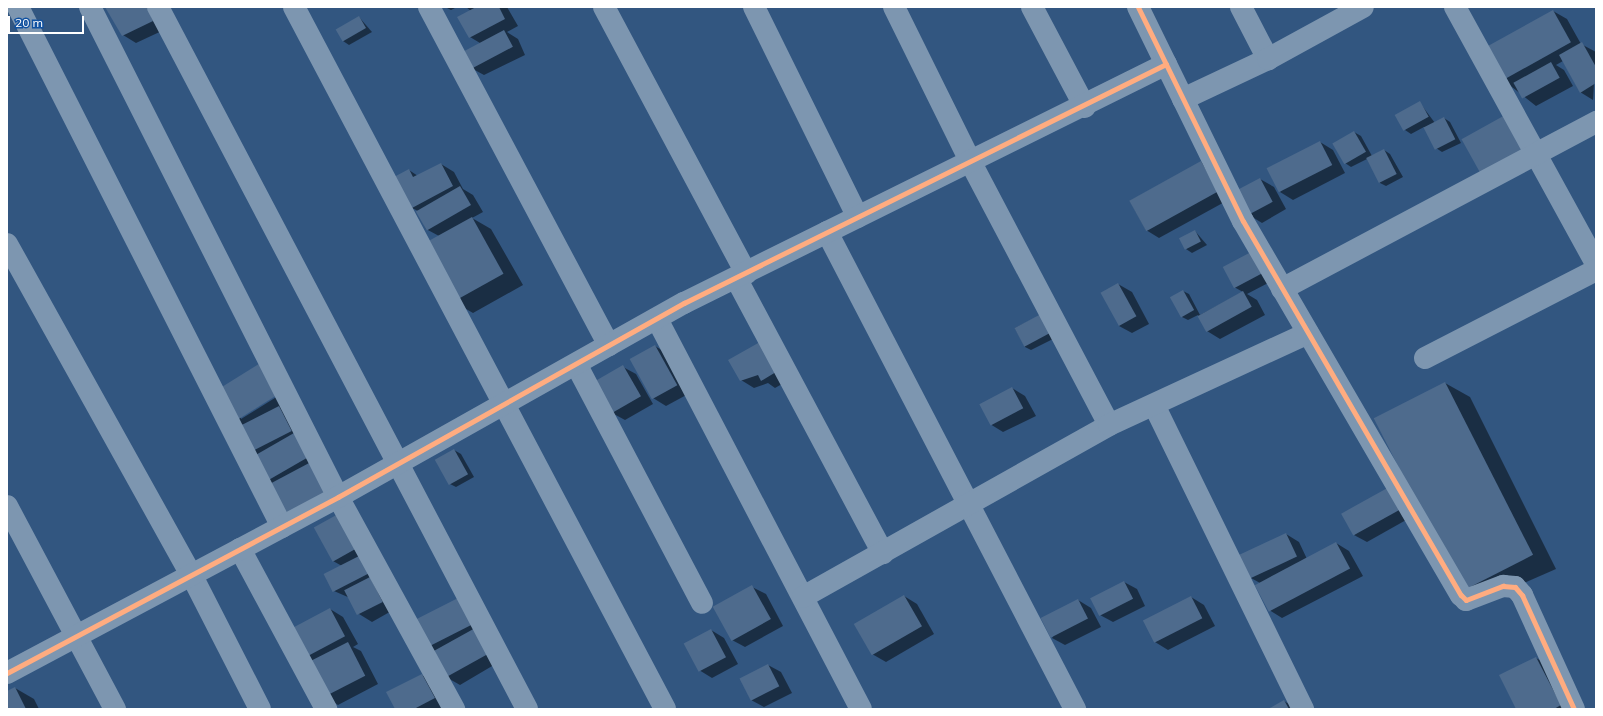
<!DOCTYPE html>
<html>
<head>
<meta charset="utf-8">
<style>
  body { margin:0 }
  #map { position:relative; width:1603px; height:716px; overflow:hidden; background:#325680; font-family:Mulish,sans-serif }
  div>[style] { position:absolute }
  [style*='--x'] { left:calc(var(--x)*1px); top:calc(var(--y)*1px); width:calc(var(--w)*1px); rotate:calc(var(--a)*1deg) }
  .shadow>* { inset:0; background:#0007 }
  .building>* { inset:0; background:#4e6b8d; transform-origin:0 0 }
  .street>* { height:22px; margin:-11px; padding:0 11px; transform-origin:11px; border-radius:11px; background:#7d96b0 }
  .cycleway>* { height:5px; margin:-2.5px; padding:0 2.5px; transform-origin:2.5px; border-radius:2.5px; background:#ffac80 }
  span { translate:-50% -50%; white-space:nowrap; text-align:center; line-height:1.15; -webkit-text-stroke:3.5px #1152a1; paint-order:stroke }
  .frame { position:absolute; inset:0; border:8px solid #fff; pointer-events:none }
  .scale { position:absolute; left:8px; top:16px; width:76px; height:18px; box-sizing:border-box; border:2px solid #fff; border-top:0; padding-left:5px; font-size:12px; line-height:14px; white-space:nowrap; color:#fff; -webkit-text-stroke:3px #1152a1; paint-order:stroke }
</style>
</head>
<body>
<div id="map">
  <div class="shadow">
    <div style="clip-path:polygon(106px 7px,156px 7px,166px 29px,136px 43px,123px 35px)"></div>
    <div style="clip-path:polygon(445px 7px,457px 7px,451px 10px)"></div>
    <div style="clip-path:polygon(466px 7px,507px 7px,518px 26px,507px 32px,518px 39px,525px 55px,484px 75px,471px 68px,480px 43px,470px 37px,471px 11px)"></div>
    <div style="clip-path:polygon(1553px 11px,1567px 19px,1581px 44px,1596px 52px,1593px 100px,1580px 92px,1563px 61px,1556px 65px,1564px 70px,1573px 86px,1536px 106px,1503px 80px)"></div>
    <div style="clip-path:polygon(359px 17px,372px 32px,349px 45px,343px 41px)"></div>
    <div style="clip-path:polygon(1420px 103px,1435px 123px,1444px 118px,1450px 122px,1461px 143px,1442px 152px,1436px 148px,1424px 127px,1411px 134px,1405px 130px)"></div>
    <div style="clip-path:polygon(1354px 132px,1361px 136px,1372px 156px,1384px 150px,1390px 154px,1403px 177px,1386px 186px,1380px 183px,1367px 159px,1351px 167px,1345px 163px)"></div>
    <div style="clip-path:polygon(1320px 142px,1333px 150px,1345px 173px,1293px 200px,1280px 192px)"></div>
    <div style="clip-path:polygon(1201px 162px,1214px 170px,1230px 199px,1159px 238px,1146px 230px,1130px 201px)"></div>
    <div style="clip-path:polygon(441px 164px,454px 172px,463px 189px,473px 195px,483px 212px,472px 218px,491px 229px,523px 285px,473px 313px,454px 302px,439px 236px,426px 229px,418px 211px,412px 208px,409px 170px,418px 176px)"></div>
    <div style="clip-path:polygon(1260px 179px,1274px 187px,1286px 209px,1262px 223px,1249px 215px)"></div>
    <div style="clip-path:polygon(1195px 231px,1207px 245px,1192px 253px,1186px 249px)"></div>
    <div style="clip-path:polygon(1251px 253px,1274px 280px,1247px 294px,1257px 300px,1265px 315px,1220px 339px,1207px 331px,1198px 315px,1188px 320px,1182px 317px,1183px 291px,1189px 294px,1200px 315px,1243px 292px,1234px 287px)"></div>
    <div style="clip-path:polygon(1118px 284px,1132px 292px,1149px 324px,1132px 333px,1119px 326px)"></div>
    <div style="clip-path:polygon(1041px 315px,1057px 337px,1031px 350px,1025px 347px,1015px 328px)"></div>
    <div style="clip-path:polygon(655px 346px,668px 354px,690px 393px,666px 406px,653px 398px)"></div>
    <div style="clip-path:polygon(773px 351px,789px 380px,775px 388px,768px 383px,754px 388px,741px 380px)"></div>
    <div style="clip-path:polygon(evenodd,262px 363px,275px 371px,294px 401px,281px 409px,292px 415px,320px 465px,317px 466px,324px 471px,342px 503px,300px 525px,286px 518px,272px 484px,266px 481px,237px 430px,245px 426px,236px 421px,218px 391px,262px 363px,285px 389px,286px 391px,241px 419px,241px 417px,285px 389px)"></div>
    <div style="clip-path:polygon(623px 367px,636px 374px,653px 404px,625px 420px,612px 413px)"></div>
    <div style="clip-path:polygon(1445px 383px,1470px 397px,1556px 569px,1492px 597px,1467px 583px)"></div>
    <div style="clip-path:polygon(1012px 388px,1025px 396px,1036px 416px,1003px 432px,990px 424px)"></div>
    <div style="clip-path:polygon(454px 450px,461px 454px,474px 477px,456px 487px,450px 484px)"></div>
    <div style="clip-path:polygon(1391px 487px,1415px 515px,1367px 542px,1354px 535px)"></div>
    <div style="clip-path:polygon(340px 514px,395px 609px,372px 622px,359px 614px,350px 598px,334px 591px,342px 566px,333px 561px)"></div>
    <div style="clip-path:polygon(1286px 534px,1299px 542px,1307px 559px,1336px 543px,1349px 551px,1363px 576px,1282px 618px,1269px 610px,1260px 583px,1251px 578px)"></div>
    <div style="clip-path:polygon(1124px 582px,1137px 589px,1145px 606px,1113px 622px,1100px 615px)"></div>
    <div style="clip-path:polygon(752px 587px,766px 594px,783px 626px,745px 647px,732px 640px)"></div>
    <div style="clip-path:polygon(904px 596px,917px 604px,934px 634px,886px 662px,872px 654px)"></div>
    <div style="clip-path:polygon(1191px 597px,1204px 605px,1215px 626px,1168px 650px,1155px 642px)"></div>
    <div style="clip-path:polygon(460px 598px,504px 659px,460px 685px,446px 677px,436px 652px,428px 647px)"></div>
    <div style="clip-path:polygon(1078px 600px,1091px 608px,1101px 627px,1065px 645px,1052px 638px)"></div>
    <div style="clip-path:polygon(330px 609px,343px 617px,358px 644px,353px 647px,361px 651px,378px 684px,338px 705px,325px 697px,303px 658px)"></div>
    <div style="clip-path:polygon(711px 630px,724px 638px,738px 664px,712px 678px,699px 670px,685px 644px)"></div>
    <div style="clip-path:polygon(1536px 658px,1549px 665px,1571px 709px,1517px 709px)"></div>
    <div style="clip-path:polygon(768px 665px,781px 672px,792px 693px,764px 707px,751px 700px,741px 679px)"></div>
    <div style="clip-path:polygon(422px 675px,435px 682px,447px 706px,441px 709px,396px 709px)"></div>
    <div style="clip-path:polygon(15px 688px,34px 699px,39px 709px,7px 709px,7px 692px)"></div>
    <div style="clip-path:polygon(1284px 701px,1297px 709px,1270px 709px)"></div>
  </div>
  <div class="building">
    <div style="clip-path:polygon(105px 7px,147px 7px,153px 21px,122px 36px)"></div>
    <div style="clip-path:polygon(476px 7px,499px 7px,505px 19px,469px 38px,457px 17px)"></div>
    <div style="left:1553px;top:10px;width:37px;height:79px;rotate:61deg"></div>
    <div style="left:359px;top:16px;width:14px;height:27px;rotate:60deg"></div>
    <div style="left:504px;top:30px;width:19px;height:47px;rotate:62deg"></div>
    <div style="clip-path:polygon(1582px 42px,1596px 67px,1596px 83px,1580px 93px,1559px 55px)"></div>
    <div style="left:1551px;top:62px;width:18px;height:43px;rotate:61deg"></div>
    <div style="left:1420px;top:101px;width:18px;height:29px;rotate:61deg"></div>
    <div style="left:1507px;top:114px;width:41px;height:52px;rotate:61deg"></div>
    <div style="left:1444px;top:117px;width:25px;height:23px;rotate:63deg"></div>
    <div style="left:1354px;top:131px;width:24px;height:25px;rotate:60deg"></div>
    <div style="left:1320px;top:141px;width:27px;height:60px;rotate:63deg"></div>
    <div style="left:1384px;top:149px;width:28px;height:20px;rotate:63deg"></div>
    <div style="left:1201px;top:161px;width:35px;height:82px;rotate:61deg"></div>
    <div style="clip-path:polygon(441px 163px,453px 186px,412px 208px,394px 177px,409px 169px,413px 177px)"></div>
    <div style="left:1260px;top:178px;width:27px;height:29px;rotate:62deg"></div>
    <div style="left:460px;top:186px;width:22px;height:51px;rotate:60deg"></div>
    <div style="left:472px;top:217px;width:65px;height:59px;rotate:61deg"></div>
    <div style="left:1195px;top:230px;width:13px;height:18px;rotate:63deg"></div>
    <div style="left:1251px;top:252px;width:24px;height:32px;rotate:62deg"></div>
    <div style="left:1118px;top:283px;width:38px;height:20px;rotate:61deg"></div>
    <div style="left:1183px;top:290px;width:23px;height:15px;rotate:61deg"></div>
    <div style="left:1243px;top:291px;width:18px;height:52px;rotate:61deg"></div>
    <div style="left:1041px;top:314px;width:21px;height:30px;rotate:62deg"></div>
    <div style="clip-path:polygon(760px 342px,776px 372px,761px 381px,758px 375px,740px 381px,728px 360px)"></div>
    <div style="left:655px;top:345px;width:46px;height:29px;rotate:61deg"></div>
    <div style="left:262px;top:362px;width:36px;height:54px;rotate:58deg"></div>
    <div style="left:623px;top:365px;width:36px;height:35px;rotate:60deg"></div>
    <div style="left:1445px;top:382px;width:194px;height:80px;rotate:63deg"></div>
    <div style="left:1012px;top:387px;width:24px;height:37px;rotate:62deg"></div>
    <div style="left:279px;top:406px;width:28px;height:49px;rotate:63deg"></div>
    <div style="left:294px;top:433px;width:28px;height:49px;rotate:60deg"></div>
    <div style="left:454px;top:449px;width:29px;height:22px;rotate:61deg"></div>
    <div style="left:311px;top:462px;width:38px;height:49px;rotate:62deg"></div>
    <div style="left:1391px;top:486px;width:25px;height:57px;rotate:61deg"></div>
    <div style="left:340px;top:513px;width:39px;height:30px;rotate:61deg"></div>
    <div style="left:1286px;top:533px;width:26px;height:52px;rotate:65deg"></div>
    <div style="left:1336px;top:542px;width:30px;height:92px;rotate:62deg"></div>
    <div style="left:361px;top:555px;width:20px;height:42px;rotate:63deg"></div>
    <div style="left:370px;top:577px;width:28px;height:29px;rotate:63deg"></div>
    <div style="left:1124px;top:581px;width:20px;height:38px;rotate:63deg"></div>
    <div style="left:752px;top:585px;width:39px;height:45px;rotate:61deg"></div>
    <div style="left:904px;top:595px;width:36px;height:58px;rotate:60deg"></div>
    <div style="left:1191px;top:596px;width:25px;height:54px;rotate:63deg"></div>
    <div style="left:460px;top:597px;width:30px;height:53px;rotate:63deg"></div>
    <div style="left:1078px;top:599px;width:22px;height:42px;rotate:63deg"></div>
    <div style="left:330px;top:608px;width:32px;height:49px;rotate:62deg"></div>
    <div style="left:477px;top:627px;width:29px;height:52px;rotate:61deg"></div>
    <div style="left:711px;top:629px;width:32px;height:31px;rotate:62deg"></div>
    <div style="left:348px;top:642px;width:38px;height:47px;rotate:63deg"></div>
    <div style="clip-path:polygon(1536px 657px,1561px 705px,1554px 709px,1516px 709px,1499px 675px)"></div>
    <div style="left:768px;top:664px;width:25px;height:32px;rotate:63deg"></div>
    <div style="clip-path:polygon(422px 674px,435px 698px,414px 709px,395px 709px,386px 692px)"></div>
    <div style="clip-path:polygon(15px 687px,26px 709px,7px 709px,7px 691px)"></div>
    <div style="clip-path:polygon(1284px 700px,1289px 709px,1268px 709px)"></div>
  </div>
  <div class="street">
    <div style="--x:18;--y:7;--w:583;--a:63.08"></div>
    <div style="--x:90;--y:7;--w:549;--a:63.16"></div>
    <div style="--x:338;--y:497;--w:242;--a:61.3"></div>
    <div style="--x:158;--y:7;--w:793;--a:62.27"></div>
    <div style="--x:294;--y:7;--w:794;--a:62.14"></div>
    <div style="--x:429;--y:7;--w:383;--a:62"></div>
    <div style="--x:604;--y:7;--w:302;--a:61.9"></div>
    <div style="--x:754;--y:7;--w:234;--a:63.7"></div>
    <div style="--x:894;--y:7;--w:172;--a:63.7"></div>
    <div style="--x:970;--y:161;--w:298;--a:62.2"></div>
    <div style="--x:1032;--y:7;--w:113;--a:62.1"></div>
    <div style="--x:1138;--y:7;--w:238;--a:63.9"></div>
    <div style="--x:1243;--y:221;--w:433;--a:59.8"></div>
    <div style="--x:1461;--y:595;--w:7;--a:45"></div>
    <div style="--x:1466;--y:600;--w:40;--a:-21"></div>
    <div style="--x:1503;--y:586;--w:12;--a:5"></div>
    <div style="--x:1515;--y:587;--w:11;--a:49"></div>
    <div style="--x:1522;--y:595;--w:125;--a:65.5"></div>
    <div style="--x:1241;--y:7;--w:59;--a:62.6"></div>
    <div style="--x:1455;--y:7;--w:293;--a:61.2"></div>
    <div style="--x:1183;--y:99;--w:94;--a:-25.2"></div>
    <div style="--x:1268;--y:59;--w:108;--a:-28.7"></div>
    <div style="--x:827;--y:232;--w:538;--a:62.53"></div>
    <div style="--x:7;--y:244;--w:380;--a:60.9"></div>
    <div style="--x:192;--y:576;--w:149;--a:62.9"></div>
    <div style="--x:736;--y:278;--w:312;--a:61.9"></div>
    <div style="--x:1282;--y:289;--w:356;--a:-28"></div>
    <div style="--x:657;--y:319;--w:440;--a:62.4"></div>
    <div style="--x:1425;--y:358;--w:192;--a:-27.2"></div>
    <div style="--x:576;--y:364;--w:270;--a:62.2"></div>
    <div style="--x:1154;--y:405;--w:339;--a:63.9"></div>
    <div style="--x:7;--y:506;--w:230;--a:62"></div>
    <div style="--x:240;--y:549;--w:182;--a:61.7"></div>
    <div style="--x:803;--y:597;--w:351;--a:-29.3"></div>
    <div style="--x:1109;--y:425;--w:219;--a:-24.8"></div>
    <div style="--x:7;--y:673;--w:375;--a:-28"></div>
    <div style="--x:338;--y:497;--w:397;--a:-29.3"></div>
    <div style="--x:684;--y:303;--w:538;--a:-26.37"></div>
  </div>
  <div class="cycleway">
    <div style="--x:1138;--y:7;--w:238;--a:63.9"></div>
    <div style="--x:1243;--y:221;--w:433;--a:59.8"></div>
    <div style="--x:1461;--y:595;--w:7;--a:45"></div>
    <div style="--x:1466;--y:600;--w:40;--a:-21"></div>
    <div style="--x:1503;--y:586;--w:12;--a:5"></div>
    <div style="--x:1515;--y:587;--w:11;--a:49"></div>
    <div style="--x:1522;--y:595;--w:125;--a:65.5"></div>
    <div style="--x:7;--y:673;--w:375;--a:-28"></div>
    <div style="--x:338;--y:497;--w:397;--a:-29.3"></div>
    <div style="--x:684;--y:303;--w:538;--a:-26.37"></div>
  </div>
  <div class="frame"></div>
  <div class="scale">20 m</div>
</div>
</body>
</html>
